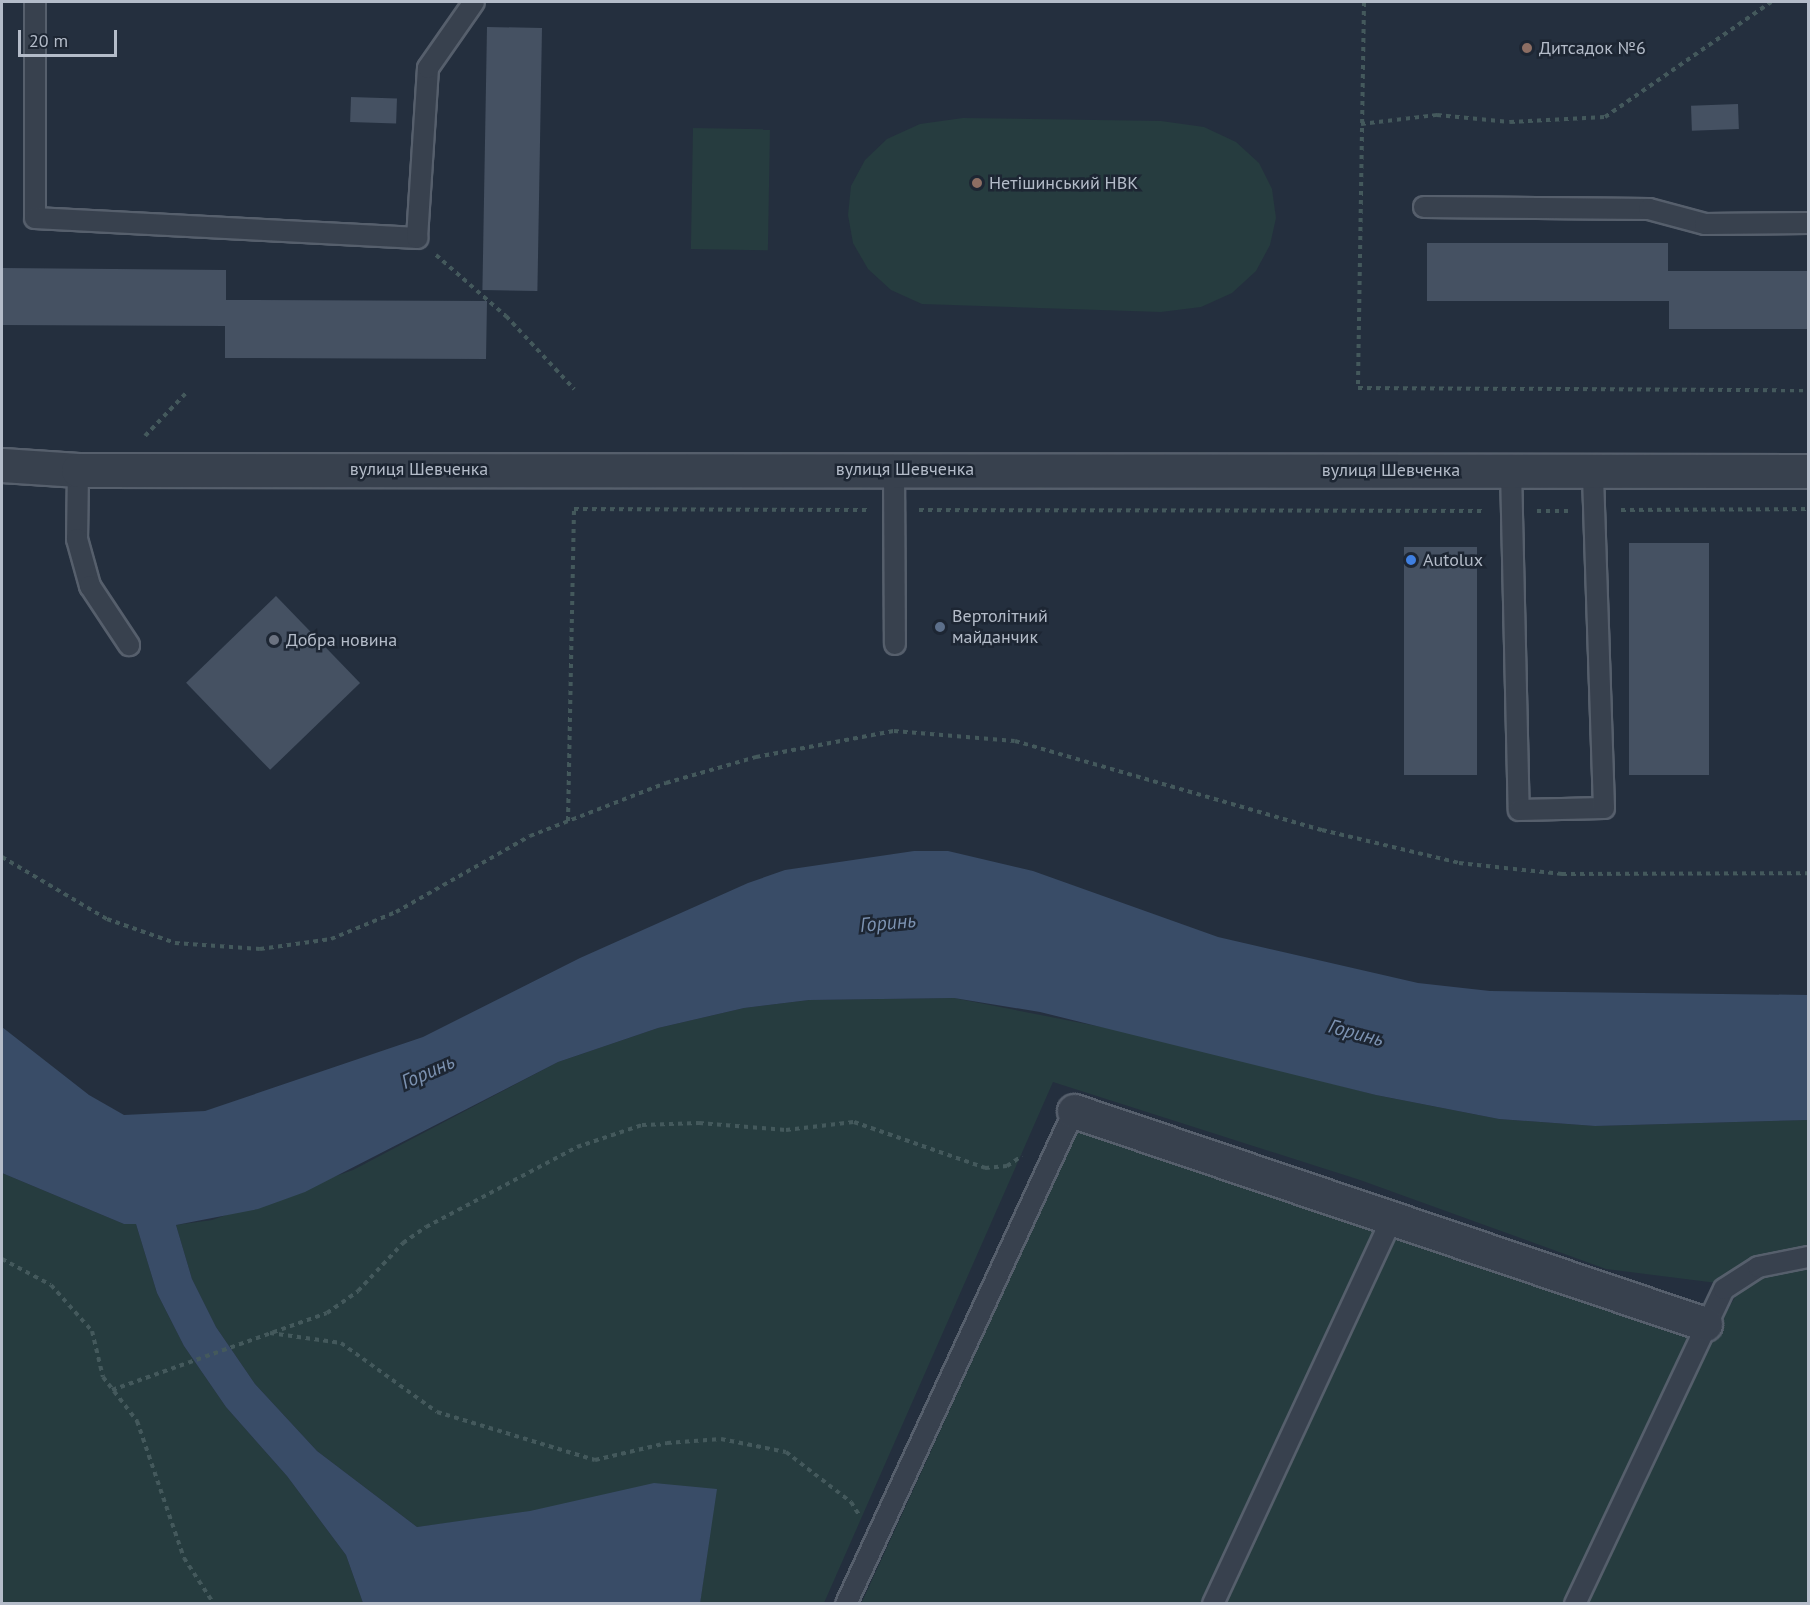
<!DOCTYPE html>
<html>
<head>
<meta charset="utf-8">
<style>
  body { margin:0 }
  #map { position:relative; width:1810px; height:1605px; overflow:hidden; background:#242f3e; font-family:"PT Sans",sans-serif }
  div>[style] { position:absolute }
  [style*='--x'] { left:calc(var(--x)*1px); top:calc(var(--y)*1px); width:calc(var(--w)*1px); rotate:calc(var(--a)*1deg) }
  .green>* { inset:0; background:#263c3f; transform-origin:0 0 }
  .water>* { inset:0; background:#394c67 }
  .building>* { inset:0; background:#455162; transform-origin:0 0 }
  .path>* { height:4px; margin-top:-2px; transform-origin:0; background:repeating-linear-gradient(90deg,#44595c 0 4.5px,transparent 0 9px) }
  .roads { filter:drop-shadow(2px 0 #565f6c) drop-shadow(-2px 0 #565f6c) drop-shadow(0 2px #565f6c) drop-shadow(0 -2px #565f6c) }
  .service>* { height:20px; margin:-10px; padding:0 10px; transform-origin:10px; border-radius:10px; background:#38414e }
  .minor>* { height:33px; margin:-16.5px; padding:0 16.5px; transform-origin:16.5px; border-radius:16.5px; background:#38414e }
  .tertiary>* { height:33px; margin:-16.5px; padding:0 16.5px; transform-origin:16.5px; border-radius:16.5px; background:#38414e }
  .dots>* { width:16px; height:16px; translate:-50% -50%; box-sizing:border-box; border:3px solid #1d2633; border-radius:50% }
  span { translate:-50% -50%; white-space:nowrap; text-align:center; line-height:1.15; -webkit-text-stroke:5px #1d2633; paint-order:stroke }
  .poi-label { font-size:18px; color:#b4bcc9 }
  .left { translate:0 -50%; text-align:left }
  .street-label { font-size:18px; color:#b4bcc9 }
  .water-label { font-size:20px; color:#7c92b1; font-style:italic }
  .frame { position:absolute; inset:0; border:3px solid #b4bcc9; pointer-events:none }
  .scale { position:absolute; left:18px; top:30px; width:99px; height:27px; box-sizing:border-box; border:3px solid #b4bcc9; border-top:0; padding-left:8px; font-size:18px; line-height:21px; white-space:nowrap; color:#b4bcc9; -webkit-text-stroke:4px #1d2633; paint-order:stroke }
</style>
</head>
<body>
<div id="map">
  <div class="green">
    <div style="clip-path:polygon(963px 118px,1161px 121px,1204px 127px,1236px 142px,1259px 163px,1272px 189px,1276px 218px,1270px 245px,1256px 271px,1232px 293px,1201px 307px,1161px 312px,922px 304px,891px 290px,868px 269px,853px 243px,848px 215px,851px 186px,865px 160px,887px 139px,920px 124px)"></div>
    <div style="left:693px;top:128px;width:77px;height:121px;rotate:1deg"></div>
    <div style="clip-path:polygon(954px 998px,1163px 1039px,1376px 1095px,1499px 1119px,1595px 1126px,1808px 1120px,1808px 1247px,1754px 1258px,1717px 1283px,1606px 1269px,1360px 1180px,1053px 1082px,824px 1603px,700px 1603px,716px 1489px,417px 1527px,317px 1451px,255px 1384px,216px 1327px,192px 1279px,176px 1225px,212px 1220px,353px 1170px,558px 1062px,658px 1028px,744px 1008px,809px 1000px)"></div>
    <div style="clip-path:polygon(1081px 1123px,1710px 1339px,1740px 1289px,1762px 1276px,1808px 1267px,1808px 1603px,861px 1604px)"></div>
    <div style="clip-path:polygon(2px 1173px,124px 1224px,136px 1224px,157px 1293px,184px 1346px,226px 1407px,287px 1476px,346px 1555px,363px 1603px,2px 1603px)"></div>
  </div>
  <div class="water">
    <div style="clip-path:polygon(914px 851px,948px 851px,1033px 871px,1218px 937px,1418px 983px,1490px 991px,1808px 995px,1808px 1120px,1595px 1126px,1499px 1119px,1376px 1095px,1040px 1012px,954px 998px,809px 1000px,744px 1008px,658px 1028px,558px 1062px,305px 1192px,258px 1209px,176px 1225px,192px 1279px,216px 1327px,255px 1384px,317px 1451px,417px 1527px,530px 1511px,654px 1483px,717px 1489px,700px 1604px,363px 1603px,346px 1555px,287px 1476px,226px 1407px,184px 1346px,157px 1293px,136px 1224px,124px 1224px,2px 1173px,2px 1027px,89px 1095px,124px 1115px,205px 1111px,423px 1037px,580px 958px,748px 883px,785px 870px)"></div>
  </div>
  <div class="building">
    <div style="left:487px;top:27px;width:55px;height:263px;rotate:1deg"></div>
    <div style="left:351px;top:97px;width:46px;height:25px;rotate:2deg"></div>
    <div style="left:1738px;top:104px;width:25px;height:47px;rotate:88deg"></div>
    <div style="clip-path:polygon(1427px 243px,1668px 243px,1668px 271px,1808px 271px,1808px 329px,1669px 329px,1669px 301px,1427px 301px)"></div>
    <div style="clip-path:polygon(2px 268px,226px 270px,226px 300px,487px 301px,486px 359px,225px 358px,225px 326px,2px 325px)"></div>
    <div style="left:1629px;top:543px;width:80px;height:232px"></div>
    <div style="left:1404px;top:547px;width:73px;height:228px"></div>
    <div style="left:276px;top:596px;width:121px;height:125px;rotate:46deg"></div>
  </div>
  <div class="path">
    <div style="--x:1364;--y:2;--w:386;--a:90.9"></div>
    <div style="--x:1358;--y:388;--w:450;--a:0.3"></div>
    <div style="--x:1361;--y:124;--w:77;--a:-6.8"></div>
    <div style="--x:1437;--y:115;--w:73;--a:5.5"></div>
    <div style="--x:1510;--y:122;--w:95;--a:-3"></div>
    <div style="--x:1605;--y:117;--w:202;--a:-34.7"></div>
    <div style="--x:436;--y:255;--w:93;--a:41.1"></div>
    <div style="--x:506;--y:316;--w:100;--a:47"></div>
    <div style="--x:145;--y:436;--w:62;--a:-46.3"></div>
    <div style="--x:574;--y:509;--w:296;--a:0.2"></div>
    <div style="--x:919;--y:510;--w:566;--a:0.1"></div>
    <div style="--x:1621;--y:510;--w:187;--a:-0.3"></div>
    <div style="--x:1537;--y:511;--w:32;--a:0"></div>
    <div style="--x:568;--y:821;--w:312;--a:-88.9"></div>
    <div style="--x:2;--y:857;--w:122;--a:30.6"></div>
    <div style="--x:107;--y:919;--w:72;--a:19.4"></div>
    <div style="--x:175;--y:943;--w:85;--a:4"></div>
    <div style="--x:260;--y:949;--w:72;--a:-8"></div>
    <div style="--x:331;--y:939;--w:70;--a:-22.6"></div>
    <div style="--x:396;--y:912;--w:154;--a:-29.6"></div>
    <div style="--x:530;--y:836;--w:146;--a:-21.3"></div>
    <div style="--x:666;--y:783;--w:94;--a:-16.1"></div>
    <div style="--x:756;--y:757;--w:140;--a:-10.7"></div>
    <div style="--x:894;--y:731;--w:121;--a:4.7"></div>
    <div style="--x:1015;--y:741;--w:320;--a:16.2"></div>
    <div style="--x:1322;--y:830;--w:141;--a:13.5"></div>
    <div style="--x:1459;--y:863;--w:104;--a:6.1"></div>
    <div style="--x:1562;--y:874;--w:246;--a:-0.2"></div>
    <div style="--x:2;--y:1259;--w:55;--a:28"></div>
    <div style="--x:51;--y:1285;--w:62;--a:48.3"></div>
    <div style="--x:92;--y:1331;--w:47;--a:76.6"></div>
    <div style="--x:103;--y:1377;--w:56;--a:52.3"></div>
    <div style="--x:137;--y:1421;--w:145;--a:71.1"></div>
    <div style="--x:184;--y:1558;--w:55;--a:56.9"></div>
    <div style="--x:270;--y:1333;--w:72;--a:8"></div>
    <div style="--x:341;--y:1343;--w:118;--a:35.7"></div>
    <div style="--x:437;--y:1412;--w:165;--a:16.9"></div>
    <div style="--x:595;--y:1460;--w:74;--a:-13.3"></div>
    <div style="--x:667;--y:1443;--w:54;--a:-4.2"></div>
    <div style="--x:721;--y:1439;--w:66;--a:11.3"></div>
    <div style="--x:786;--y:1452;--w:82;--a:37.6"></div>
    <div style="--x:851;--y:1502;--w:15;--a:58"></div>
    <div style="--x:112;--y:1390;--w:228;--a:-19.7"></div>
    <div style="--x:327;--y:1313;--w:38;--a:-35"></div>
    <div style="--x:358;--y:1291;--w:66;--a:-46.8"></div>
    <div style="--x:403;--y:1243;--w:28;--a:-35"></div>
    <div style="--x:426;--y:1227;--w:171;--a:-27.9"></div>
    <div style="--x:577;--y:1147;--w:69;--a:-18.7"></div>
    <div style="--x:642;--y:1125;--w:57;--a:-2"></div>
    <div style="--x:699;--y:1123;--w:87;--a:4.6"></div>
    <div style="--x:786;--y:1130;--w:68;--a:-6.7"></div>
    <div style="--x:854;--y:1122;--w:139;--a:19.3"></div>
    <div style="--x:985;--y:1168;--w:22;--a:-5"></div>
    <div style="--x:1007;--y:1166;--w:18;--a:-34"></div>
  </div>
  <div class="roads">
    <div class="service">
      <div style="--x:35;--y:2;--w:216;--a:90"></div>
      <div style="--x:35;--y:218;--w:383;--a:3"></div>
      <div style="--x:417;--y:238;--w:170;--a:-86.3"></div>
      <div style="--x:428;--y:68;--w:80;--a:-55.1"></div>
      <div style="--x:1424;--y:207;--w:225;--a:0.5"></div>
      <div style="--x:1649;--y:209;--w:58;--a:15"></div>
      <div style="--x:1705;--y:224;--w:103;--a:-0.6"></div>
      <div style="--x:894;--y:469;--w:175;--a:89.7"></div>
      <div style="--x:78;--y:470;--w:69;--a:90.8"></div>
      <div style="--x:77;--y:539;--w:49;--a:74.5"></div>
      <div style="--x:90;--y:586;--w:71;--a:56.5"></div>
      <div style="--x:1511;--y:470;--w:340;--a:88.7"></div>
      <div style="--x:1519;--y:810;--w:85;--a:-1.3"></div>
      <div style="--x:1604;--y:808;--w:337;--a:-91.9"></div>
      <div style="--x:846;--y:1604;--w:543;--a:-65.18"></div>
      <div style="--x:1213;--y:1604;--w:425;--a:-65.1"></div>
      <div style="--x:1575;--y:1604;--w:348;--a:-64.7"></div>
      <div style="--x:1724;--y:1289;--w:40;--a:-32.9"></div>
      <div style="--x:1758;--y:1267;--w:51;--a:-11.3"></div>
    </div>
    <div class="minor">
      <div style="--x:1074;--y:1111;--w:666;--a:18.65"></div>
    </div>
    <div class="tertiary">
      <div style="--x:2;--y:465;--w:76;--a:3.8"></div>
      <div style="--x:78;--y:470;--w:1730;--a:0.03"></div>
    </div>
  </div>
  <div class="dots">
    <div style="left:1527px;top:48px;background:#8d6e63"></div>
    <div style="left:977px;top:183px;background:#8d6e63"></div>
    <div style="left:1411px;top:560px;background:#3f7fe0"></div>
    <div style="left:940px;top:627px;background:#5c6f8a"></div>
    <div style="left:274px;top:640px;background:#6b7280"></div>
  </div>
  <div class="poi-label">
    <span class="left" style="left:1539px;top:48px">Дитсадок №6</span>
    <span class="left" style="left:989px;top:183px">Нетішинський НВК</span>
    <span class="left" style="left:1423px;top:560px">Autolux</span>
    <span class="left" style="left:952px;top:627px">Вертолітний<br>майданчик</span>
    <span class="left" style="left:286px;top:640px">Добра новина</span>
  </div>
  <div class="street-label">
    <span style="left:419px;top:469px">вулиця Шевченка</span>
    <span style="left:905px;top:469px">вулиця Шевченка</span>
    <span style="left:1391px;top:470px">вулиця Шевченка</span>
  </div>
  <div class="water-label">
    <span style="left:888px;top:923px;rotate:-5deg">Горинь</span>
    <span style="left:1356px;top:1033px;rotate:15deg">Горинь</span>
    <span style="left:428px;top:1072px;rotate:-24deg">Горинь</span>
  </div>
  <div class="frame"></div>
  <div class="scale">20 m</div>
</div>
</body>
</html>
